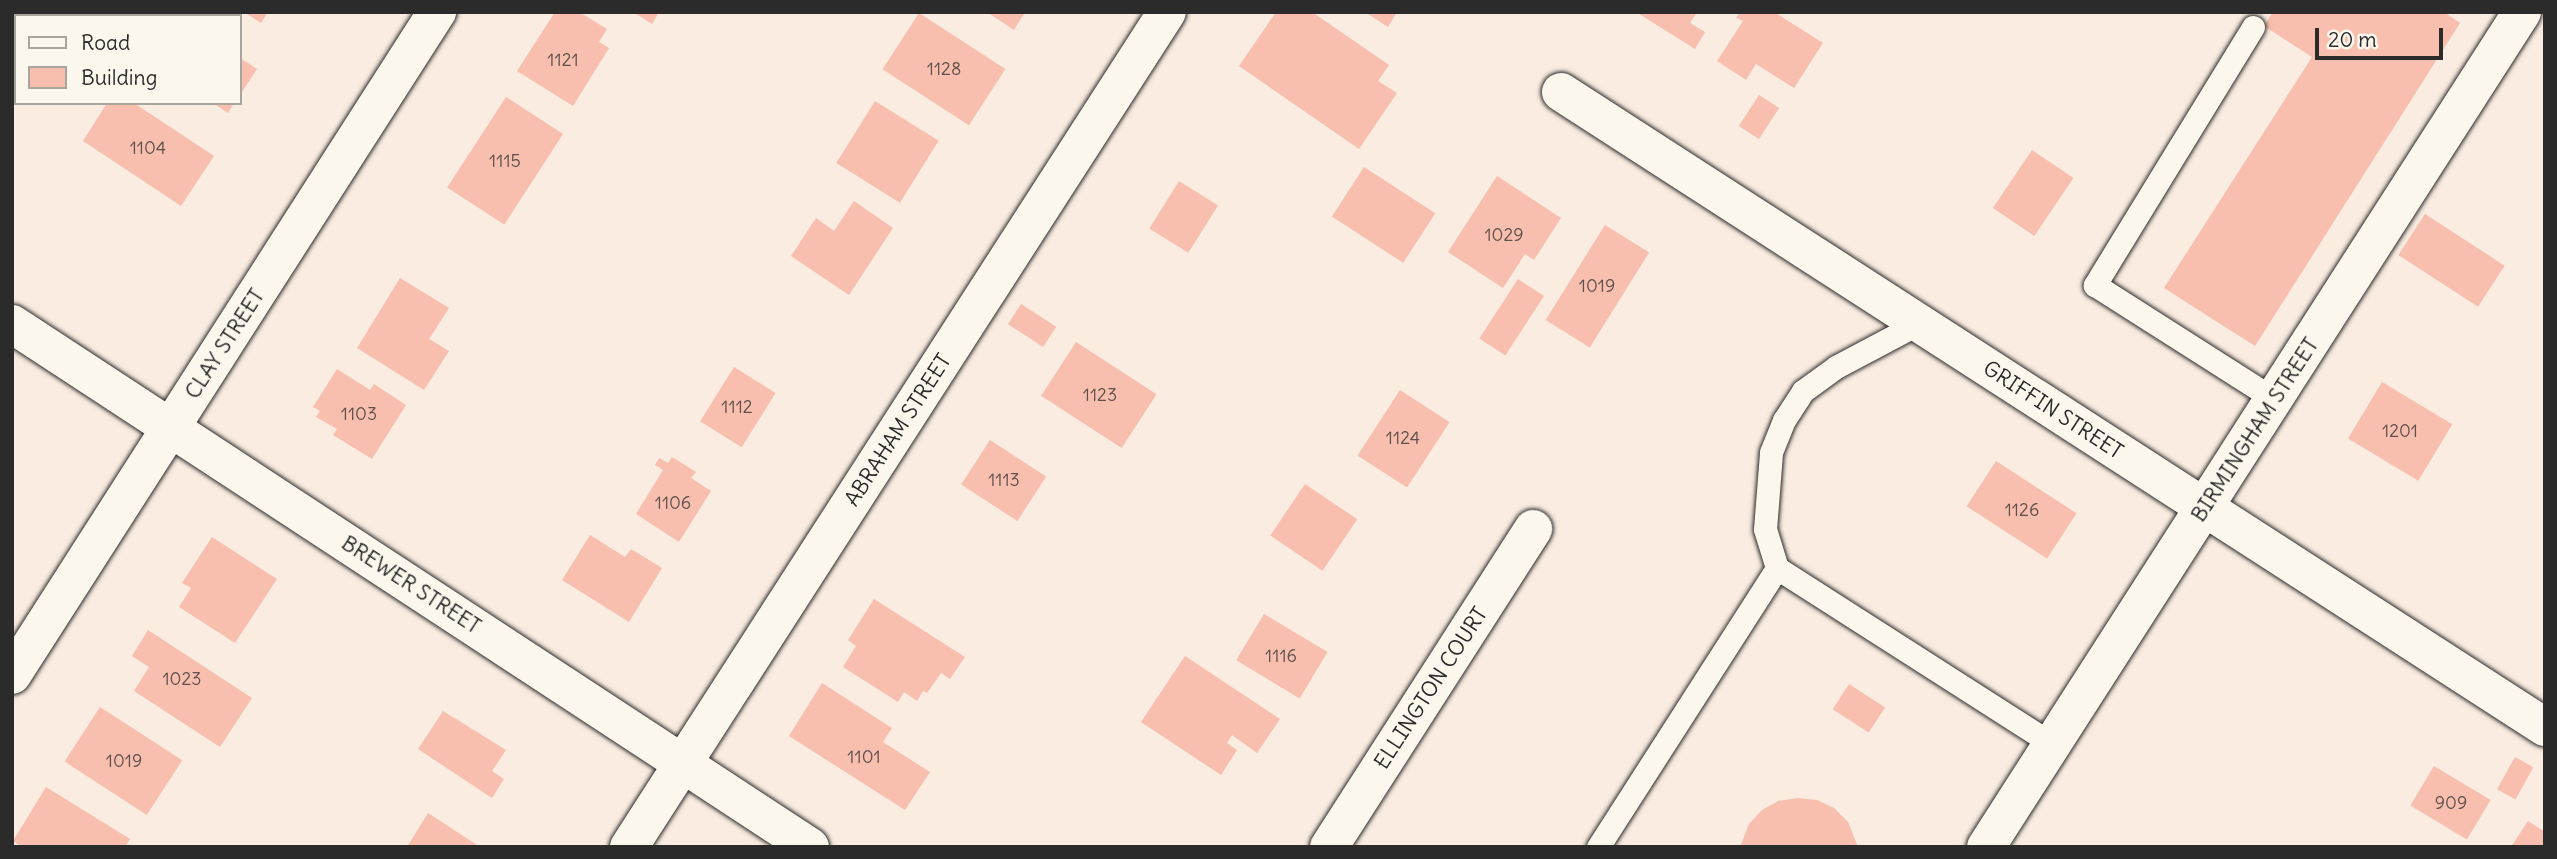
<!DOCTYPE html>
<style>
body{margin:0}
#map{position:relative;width:2557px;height:859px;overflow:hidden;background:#faece0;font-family:Delius,sans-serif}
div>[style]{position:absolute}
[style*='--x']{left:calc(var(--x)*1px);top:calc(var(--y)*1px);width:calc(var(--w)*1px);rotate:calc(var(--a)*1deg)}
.building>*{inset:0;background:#f8beae;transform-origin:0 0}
.roads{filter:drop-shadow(0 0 2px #2b2b2b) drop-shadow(0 0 2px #2b2b2b)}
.service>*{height:23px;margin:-11.5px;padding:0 11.5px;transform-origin:11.5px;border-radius:11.5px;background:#fbf7ec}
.minor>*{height:38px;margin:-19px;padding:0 19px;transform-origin:19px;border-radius:19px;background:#fbf7ec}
span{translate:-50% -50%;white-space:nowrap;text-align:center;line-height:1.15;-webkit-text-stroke:6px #fbf7ec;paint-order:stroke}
.number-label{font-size:18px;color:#5e504c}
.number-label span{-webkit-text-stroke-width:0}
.street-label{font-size:21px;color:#2b2b2b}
.frame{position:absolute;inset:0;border:14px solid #2b2b2b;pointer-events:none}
.legend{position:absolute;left:14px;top:14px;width:228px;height:91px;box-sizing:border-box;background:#fbf7ec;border:2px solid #a8a59f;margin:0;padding:9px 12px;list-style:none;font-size:21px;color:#2b2b2b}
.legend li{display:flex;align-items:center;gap:14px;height:35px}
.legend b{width:35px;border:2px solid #a8a59f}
.scale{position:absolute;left:2315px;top:28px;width:128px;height:32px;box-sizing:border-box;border:4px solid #2b2b2b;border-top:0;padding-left:9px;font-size:21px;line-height:24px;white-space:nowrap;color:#2b2b2b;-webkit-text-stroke:5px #fbf7ec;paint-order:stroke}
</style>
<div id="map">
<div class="building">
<div style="clip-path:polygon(244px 12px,268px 12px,261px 23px)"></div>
<div style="clip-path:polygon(555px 12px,579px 12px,607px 29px,599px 42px,609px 48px,573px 106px,517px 71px)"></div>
<div style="clip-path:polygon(633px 12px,659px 12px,652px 24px)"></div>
<div style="clip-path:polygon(987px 12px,1025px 12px,1014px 30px)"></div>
<div style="clip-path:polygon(1276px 12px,1312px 12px,1389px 65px,1378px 81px,1397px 93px,1359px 149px,1239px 66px)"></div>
<div style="clip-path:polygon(1365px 12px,1397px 12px,1388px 27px)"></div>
<div style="clip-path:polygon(1636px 12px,1697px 12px,1690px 23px,1705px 32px,1695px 49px)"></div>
<div style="clip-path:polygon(1740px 12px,1774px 12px,1823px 43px,1794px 88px,1756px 64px,1746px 80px,1717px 61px,1743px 21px,1736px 18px)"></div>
<div style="clip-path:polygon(2273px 12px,2444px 12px,2460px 23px,2255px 346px,2164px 288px,2312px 57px,2264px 26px)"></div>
<div style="left:919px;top:13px;width:103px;height:67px;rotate:33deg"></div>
<div style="clip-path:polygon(240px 58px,257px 69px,240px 95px)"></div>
<div style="left:1759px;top:95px;width:24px;height:37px;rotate:33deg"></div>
<div style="left:506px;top:97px;width:68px;height:108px;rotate:33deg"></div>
<div style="left:875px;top:101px;width:75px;height:73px;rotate:32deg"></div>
<div style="clip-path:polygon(107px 103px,134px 103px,214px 156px,181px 206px,83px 141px)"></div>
<div style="clip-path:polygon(213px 103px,234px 103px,228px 113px)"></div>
<div style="left:2032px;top:150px;width:50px;height:70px;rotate:34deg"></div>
<div style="left:1364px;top:167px;width:85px;height:59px;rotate:33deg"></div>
<div style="clip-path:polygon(1497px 176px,1561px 218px,1534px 260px,1525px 254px,1503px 288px,1448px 252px)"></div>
<div style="left:1179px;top:181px;width:46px;height:56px;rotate:32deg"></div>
<div style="clip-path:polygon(854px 201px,893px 228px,849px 295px,791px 256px,816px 218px,834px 231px)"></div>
<div style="left:2425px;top:214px;width:95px;height:49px;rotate:33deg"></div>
<div style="left:1605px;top:225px;width:52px;height:112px;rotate:32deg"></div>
<div style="clip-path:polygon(400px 278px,449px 308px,429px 339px,449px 351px,424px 390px,357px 348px)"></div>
<div style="left:1518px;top:279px;width:31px;height:71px;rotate:33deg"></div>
<div style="left:1021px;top:304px;width:42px;height:24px;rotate:33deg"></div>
<div style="left:1076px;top:342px;width:96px;height:64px;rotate:33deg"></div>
<div style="left:734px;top:367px;width:49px;height:64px;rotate:32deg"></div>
<div style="clip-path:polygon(337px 369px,370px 390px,374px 384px,406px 405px,372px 459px,333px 435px,337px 429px,316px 417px,320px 411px,313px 407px)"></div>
<div style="left:2382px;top:382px;width:82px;height:66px;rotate:31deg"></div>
<div style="left:1400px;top:390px;width:59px;height:78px;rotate:33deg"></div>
<div style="left:990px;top:440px;width:67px;height:53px;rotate:33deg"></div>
<div style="clip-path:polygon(672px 457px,696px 472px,691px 478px,711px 491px,679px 542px,636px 514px,663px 470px,655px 465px,659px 458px,668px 463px)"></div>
<div style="left:1996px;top:461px;width:96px;height:54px;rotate:33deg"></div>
<div style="left:1305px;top:484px;width:63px;height:62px;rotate:34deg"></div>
<div style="clip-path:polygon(590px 535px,625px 557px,631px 549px,662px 568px,629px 622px,562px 580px)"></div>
<div style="clip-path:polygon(212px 537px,277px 579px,235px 643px,179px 607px,191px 588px,182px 583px)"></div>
<div style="clip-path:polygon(874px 599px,965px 657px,950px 679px,941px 673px,927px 693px,923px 691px,917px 701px,904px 692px,898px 702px,843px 667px,856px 646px,848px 640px)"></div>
<div style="left:1264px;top:614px;width:74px;height:54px;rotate:31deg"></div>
<div style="clip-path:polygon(148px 630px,252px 698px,220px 747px,134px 691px,149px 667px,132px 656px)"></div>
<div style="clip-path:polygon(1185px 656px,1280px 719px,1257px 753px,1232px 735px,1227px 743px,1237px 750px,1221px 775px,1141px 722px)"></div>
<div style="clip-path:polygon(822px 683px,892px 728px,883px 742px,930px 772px,905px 810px,789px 736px)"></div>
<div style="left:1849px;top:684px;width:43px;height:30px;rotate:33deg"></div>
<div style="left:100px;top:707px;width:98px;height:65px;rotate:33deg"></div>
<div style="clip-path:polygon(443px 711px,506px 750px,492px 771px,504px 779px,492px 798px,418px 749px)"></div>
<div style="left:2515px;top:757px;width:21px;height:37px;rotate:29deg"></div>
<div style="left:2434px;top:766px;width:66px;height:46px;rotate:31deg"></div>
<div style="clip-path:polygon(46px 787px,130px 839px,125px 847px,22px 847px,13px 841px)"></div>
<div style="clip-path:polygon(1798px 798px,1817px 800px,1834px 808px,1848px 822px,1858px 847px,1740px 847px,1749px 824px,1762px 810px,1778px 801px)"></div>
<div style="clip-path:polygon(428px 813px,480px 847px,407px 847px)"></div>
<div style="clip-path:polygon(2528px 821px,2542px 830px,2545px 827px,2545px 847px,2511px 847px)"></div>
</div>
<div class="roads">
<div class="service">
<div style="--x:2253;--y:27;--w:303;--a:121.5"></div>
<div style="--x:2095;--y:285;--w:212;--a:32.5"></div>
<div style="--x:1919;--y:323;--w:94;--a:152.1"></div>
<div style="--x:1836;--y:367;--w:41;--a:144"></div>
<div style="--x:1803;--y:391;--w:35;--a:123"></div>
<div style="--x:1784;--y:420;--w:35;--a:112"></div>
<div style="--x:1771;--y:453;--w:76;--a:94.5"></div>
<div style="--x:1765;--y:529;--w:41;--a:72.9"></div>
<div style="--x:1777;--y:568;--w:326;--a:32.6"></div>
<div style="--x:1598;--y:847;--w:331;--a:-57.3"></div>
</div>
<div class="minor">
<div style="--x:1561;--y:92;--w:1171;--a:32.84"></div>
<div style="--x:12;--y:324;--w:954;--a:33.24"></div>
<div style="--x:12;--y:675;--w:788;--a:-57.34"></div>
<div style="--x:629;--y:847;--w:993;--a:-57.21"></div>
<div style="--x:1329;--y:847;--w:378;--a:-57.3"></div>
<div style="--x:1986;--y:847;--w:992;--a:-57.3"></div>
</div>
</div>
<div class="number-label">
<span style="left:563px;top:60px">1121</span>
<span style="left:944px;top:69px">1128</span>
<span style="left:148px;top:148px">1104</span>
<span style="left:505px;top:161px">1115</span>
<span style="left:1504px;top:235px">1029</span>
<span style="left:1597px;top:286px">1019</span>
<span style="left:1100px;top:395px">1123</span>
<span style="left:737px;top:407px">1112</span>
<span style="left:359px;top:414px">1103</span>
<span style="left:2400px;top:431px">1201</span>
<span style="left:1403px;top:438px">1124</span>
<span style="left:1004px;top:480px">1113</span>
<span style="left:673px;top:503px">1106</span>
<span style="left:2022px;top:510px">1126</span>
<span style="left:1281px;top:656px">1116</span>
<span style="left:182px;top:679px">1023</span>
<span style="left:864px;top:757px">1101</span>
<span style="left:124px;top:761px">1019</span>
<span style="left:2451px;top:803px">909</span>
</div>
<div class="street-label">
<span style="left:225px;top:344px;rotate:-57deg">CLAY STREET</span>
<span style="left:2053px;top:410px;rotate:33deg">GRIFFIN STREET</span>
<span style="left:898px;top:430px;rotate:-57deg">ABRAHAM STREET</span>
<span style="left:2255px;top:430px;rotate:-57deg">BIRMINGHAM STREET</span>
<span style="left:411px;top:585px;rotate:33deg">BREWER STREET</span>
<span style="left:1431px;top:688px;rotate:-57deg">ELLINGTON COURT</span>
</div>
<div class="frame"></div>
<ul class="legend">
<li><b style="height:9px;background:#fbf7ec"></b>Road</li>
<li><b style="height:19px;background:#f8beae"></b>Building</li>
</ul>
<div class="scale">20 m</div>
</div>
